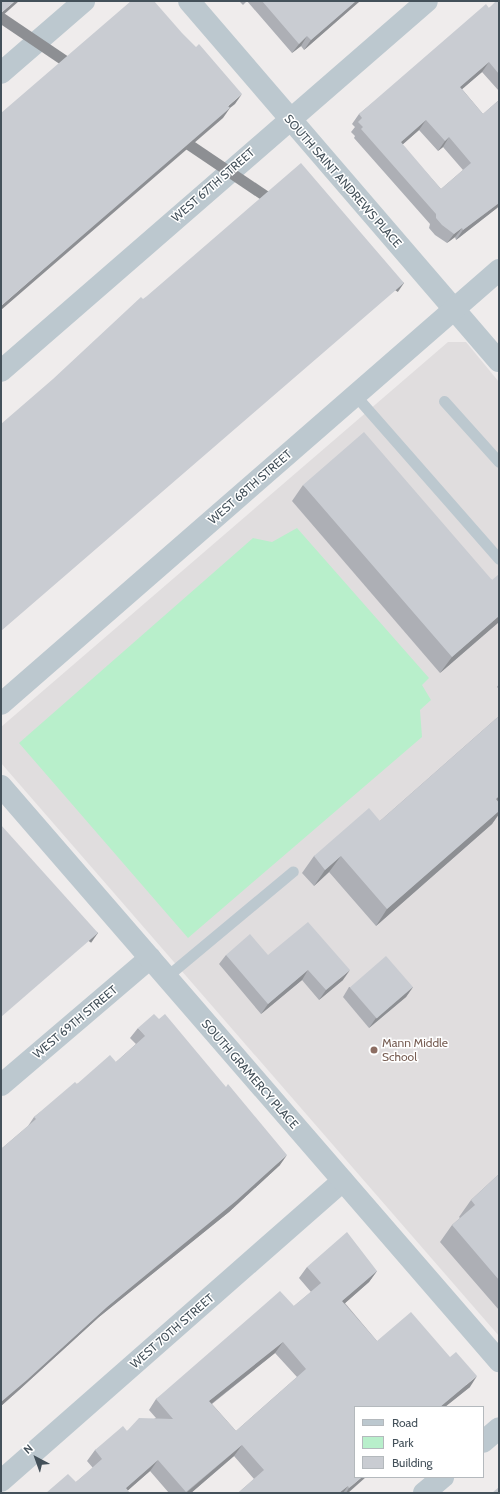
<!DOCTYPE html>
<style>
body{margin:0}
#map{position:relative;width:500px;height:1494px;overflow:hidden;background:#efecec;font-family:Cabin,sans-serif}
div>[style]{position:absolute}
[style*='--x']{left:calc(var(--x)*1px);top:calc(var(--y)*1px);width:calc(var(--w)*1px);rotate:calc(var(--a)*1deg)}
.education>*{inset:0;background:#e0ddde}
.green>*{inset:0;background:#b8efcb}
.service>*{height:11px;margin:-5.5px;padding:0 5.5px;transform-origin:5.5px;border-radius:5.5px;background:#bcc8cf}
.minor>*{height:22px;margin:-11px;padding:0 11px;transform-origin:11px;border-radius:11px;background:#bcc8cf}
.tertiary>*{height:22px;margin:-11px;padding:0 11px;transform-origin:11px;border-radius:11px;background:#bcc8cf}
.wall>*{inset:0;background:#adafb5}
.shaded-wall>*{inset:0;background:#8d8f93;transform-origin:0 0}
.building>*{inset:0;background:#c9ccd2;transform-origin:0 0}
.dots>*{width:11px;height:11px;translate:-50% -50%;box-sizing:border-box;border:2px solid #fff;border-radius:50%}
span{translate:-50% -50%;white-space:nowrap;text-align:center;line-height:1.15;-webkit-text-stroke:3px #fff;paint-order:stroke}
.street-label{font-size:12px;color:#44515a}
.education-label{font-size:12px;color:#785e54}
.left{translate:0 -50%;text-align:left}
.frame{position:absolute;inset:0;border:2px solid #44515a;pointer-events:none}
.legend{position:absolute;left:354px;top:1406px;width:130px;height:72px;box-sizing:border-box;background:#fff;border:1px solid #b4b9bd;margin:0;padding:5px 7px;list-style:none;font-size:12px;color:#44515a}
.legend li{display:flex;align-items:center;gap:8px;height:20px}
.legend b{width:20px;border:1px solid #b4b9bd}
.north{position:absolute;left:16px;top:1438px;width:40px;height:40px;-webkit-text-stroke:3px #fff;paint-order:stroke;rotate:319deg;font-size:11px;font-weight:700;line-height:16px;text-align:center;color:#44515a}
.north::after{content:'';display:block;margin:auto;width:14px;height:18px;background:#44515a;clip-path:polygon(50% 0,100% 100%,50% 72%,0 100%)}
</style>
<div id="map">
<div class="education">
<div style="clip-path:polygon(448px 342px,466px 342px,499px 382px,499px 1336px,1px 763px,1px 727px)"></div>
</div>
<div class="green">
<div style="clip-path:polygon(297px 528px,429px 678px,422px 685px,431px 700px,420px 710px,422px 737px,188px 938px,19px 743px,253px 538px,272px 542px)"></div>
</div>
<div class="service">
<div style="--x:355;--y:395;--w:218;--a:48.7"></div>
<div style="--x:444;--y:401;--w:82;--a:48"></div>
<div style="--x:166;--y:977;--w:165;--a:-39.8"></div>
</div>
<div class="minor">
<div style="--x:189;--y:1;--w:475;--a:49.3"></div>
<div style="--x:1;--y:73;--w:110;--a:-40.9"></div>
<div style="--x:1;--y:371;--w:564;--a:-40.98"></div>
<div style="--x:1;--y:704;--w:661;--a:-41.07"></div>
<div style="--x:1;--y:1085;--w:196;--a:-40.4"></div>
<div style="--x:483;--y:1442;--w:21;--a:-41"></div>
<div style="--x:1;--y:1481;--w:455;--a:-41.3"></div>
<div style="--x:424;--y:1493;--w:25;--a:-40"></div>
</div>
<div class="tertiary">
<div style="--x:1;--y:786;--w:761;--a:49.1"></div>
</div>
<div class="wall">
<div style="clip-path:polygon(239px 1px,247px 1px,243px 5px)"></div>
<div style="clip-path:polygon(247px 1px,360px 1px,304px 50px,301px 46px,292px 53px)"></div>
<div style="clip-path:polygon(evenodd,499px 1px,499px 91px,482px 72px,462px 89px,483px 114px,499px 100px,499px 206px,497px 208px,456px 240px,455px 237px,447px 243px,435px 235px,429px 228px,430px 224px,354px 138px,355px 136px,351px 132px,355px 127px,352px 124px,359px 114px,489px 8px,499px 1px,419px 130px,438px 151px,443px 147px,463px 170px,441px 189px,402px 145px,419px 130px)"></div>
<div style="clip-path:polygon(303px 485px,492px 580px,499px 622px,440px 673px,292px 501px)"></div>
<div style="clip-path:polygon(499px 684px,499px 689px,497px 687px)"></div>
<div style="clip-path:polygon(499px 716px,499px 814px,492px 824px,376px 926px,329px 872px,314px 886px,302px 873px,314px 856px,380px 821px)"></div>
<div style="clip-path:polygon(226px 955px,268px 955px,343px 980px,319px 1000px,302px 980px,261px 1014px,219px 964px)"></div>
<div style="clip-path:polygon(349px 987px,413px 987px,406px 997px,369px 1028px,343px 997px)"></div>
<div style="clip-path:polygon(138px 1028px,280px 1165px,229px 1212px,99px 1317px,19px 1390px,1px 1406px,1px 1149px,28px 1126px,34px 1117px,77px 1084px,116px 1062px,136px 1044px,130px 1038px)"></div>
<div style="clip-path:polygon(499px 1174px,499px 1310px,440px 1242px,452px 1225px,460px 1218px,459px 1217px,471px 1200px)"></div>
<div style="clip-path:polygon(evenodd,307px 1267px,377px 1271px,369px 1282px,345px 1303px,377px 1341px,470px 1387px,355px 1477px,348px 1493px,238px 1493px,254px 1479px,234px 1456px,191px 1493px,169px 1493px,150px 1471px,128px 1490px,76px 1482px,93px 1468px,87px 1461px,95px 1450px,127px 1431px,156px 1418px,149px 1410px,156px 1399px,294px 1306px,311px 1292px,299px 1278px,307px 1267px,275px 1353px,297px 1377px,236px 1431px,212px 1404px,275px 1353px)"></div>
</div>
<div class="shaded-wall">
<div style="clip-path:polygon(15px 1px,19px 1px,1px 17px,1px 13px)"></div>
<div style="clip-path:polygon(356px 1px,360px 1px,304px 50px,311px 40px)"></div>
<div style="clip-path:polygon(307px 36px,301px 46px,292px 53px,299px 44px)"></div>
<div style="clip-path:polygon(489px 62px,482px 72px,453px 97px,460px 87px)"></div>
<div style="clip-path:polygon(242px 94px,235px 104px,230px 108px,223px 118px,1px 310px,1px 306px)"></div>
<div style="clip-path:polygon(426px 120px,419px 130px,394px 152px,401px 142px)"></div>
<div style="clip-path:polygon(449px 137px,443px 147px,438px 151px,445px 141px)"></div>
<div style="clip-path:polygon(499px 203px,499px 206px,497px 208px,456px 240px,463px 230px)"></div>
<div style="clip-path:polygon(462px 228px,455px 237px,447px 243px,454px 234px)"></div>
<div style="left:404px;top:283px;width:11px;height:532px;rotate:124deg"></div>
<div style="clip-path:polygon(499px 616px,499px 622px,440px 673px,452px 657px)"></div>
<div style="clip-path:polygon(499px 796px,499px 803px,496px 799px)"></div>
<div style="clip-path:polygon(499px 811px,499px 814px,492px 824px,376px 926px,387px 909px)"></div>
<div style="clip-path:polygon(341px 856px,329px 872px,314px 886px,325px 870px)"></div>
<div style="left:98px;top:933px;width:12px;height:128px;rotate:125deg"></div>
<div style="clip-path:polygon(308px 970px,302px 980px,261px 1014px,268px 1004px)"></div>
<div style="clip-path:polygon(350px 970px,343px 980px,319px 1000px,326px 990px)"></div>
<div style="clip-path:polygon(413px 987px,406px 997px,369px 1028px,376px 1018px)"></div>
<div style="clip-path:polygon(287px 1155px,280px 1165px,229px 1212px,99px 1317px,19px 1390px,1px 1406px,1px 1402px,107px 1307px)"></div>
<div style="clip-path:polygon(377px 1271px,369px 1282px,335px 1312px,342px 1301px)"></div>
<div style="clip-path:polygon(283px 1342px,275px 1353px,201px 1412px,209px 1401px)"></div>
<div style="clip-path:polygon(477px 1376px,470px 1387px,445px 1407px,440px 1407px)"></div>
<div style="clip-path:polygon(242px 1445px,234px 1456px,191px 1493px,186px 1493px)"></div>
<div style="clip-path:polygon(158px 1460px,150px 1471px,125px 1493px,126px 1488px)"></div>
<div style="clip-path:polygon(362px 1477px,366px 1477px,348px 1493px,346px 1493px,349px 1488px)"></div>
<div style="clip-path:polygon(348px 1486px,343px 1493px,339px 1493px)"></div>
</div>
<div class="building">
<div style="clip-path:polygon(1px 1px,15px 1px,1px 13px)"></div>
<div style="clip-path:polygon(131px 1px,154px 1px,182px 33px,196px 47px,199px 44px,242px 94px,228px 106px,230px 108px,1px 306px,1px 113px)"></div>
<div style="clip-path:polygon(262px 1px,356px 1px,311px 40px,307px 36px,299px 44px)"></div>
<div style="clip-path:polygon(evenodd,496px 1px,499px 1px,499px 74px,489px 62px,460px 87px,483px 114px,499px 100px,499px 203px,463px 230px,462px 228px,454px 234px,442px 225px,436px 218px,436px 214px,361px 129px,363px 127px,358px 122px,362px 118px,359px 114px,486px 4px,489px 8px,496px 1px,426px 120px,445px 141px,449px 137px,471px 163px,441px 189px,401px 142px,426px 120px)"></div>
<div style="clip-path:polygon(301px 163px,404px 283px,1px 631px,1px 424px,53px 379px,141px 297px,143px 299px,147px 296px)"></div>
<div style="clip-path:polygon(364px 432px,492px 580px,499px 574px,499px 616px,452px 657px,303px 485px)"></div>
<div style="clip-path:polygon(499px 716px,499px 796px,496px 799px,499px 803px,499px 811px,387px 909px,341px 856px,325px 870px,314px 856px,369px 808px,380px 821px)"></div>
<div style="clip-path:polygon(1px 825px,98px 933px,1px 1017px)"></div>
<div style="clip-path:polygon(308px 922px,350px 970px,326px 990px,308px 970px,268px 1004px,226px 955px,250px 934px,268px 955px)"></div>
<div style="left:386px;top:956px;width:41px;height:48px;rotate:49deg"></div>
<div style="clip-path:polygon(154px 1014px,159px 1019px,165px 1014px,226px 1087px,228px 1084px,287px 1155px,236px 1201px,107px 1307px,27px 1380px,1px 1402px,1px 1149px,36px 1119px,34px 1117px,75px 1082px,77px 1084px,110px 1055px,116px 1062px,145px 1036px,138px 1028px)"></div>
<div style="clip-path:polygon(499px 1174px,499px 1280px,452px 1225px,475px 1205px,471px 1200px)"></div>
<div style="clip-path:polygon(evenodd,347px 1232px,377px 1271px,342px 1301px,377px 1341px,411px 1312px,450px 1357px,456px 1352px,477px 1376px,440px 1407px,355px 1407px,355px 1477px,362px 1477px,349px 1488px,348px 1486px,339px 1493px,238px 1493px,264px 1470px,242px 1445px,186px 1492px,158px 1460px,126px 1488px,130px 1493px,46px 1493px,68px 1474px,76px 1482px,102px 1459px,95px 1450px,123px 1426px,127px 1431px,139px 1418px,173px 1419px,156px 1399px,280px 1291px,294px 1306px,321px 1283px,307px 1267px,347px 1232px,283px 1342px,306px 1369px,236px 1431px,209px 1401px,283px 1342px)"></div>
<div style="clip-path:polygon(499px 1487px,499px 1493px,492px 1493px)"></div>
</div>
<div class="dots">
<div style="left:374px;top:1050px;background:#8d6e63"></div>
</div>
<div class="street-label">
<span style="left:343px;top:181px;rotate:49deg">SOUTH SAINT ANDREWS PLACE</span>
<span style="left:213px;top:185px;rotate:-41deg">WEST 67TH STREET</span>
<span style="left:250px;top:487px;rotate:-41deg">WEST 68TH STREET</span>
<span style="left:75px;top:1022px;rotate:-40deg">WEST 69TH STREET</span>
<span style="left:250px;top:1074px;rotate:49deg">SOUTH GRAMERCY PLACE</span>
<span style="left:172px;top:1331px;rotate:-41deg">WEST 70TH STREET</span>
</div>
<div class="education-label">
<span class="left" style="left:382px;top:1050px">Mann Middle<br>School</span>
</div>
<div class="frame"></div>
<ul class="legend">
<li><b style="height:5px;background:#bcc8cf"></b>Road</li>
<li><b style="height:11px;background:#b8efcb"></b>Park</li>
<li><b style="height:11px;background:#c9ccd2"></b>Building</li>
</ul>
<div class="north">N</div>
</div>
